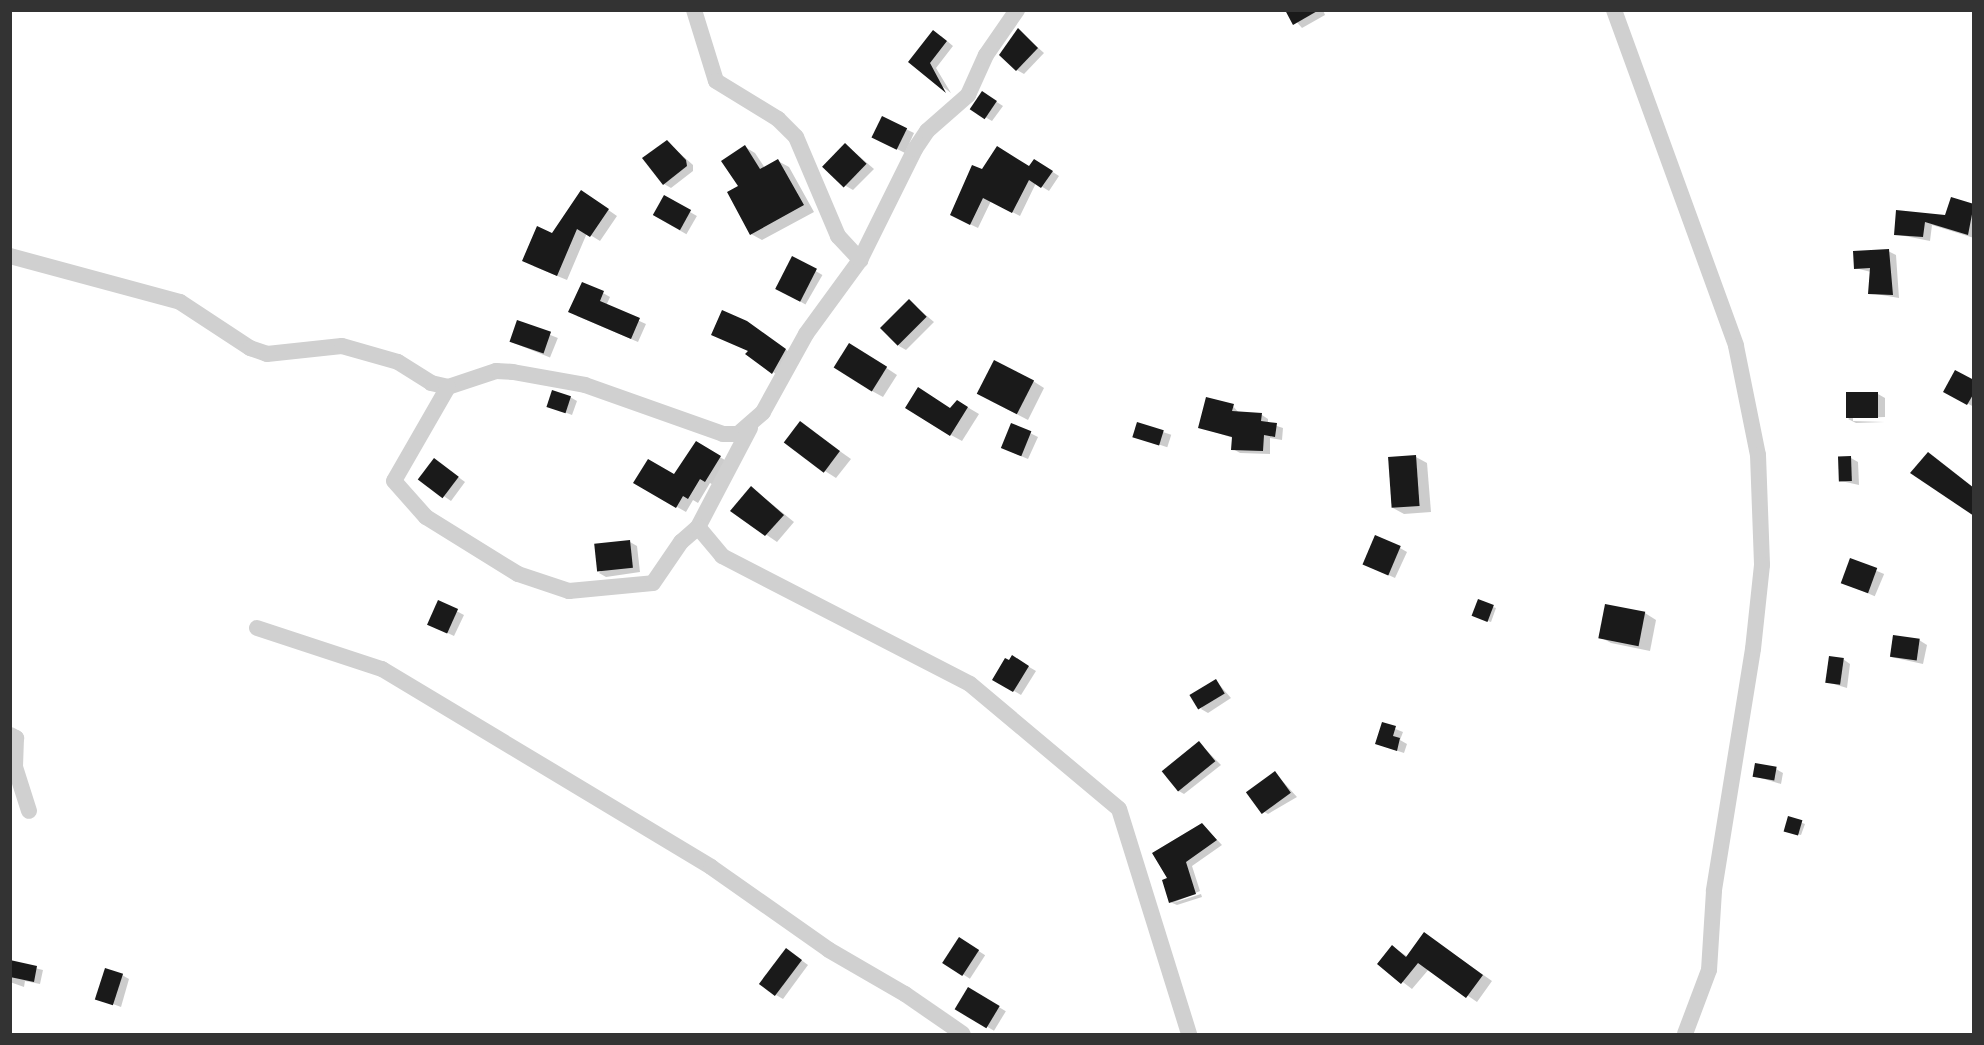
<!DOCTYPE html>
<style>
body{margin:0}
#map{position:relative;width:1984px;height:1045px;overflow:hidden;background:#fff;font-family:Figtree,sans-serif}
div>[style]{position:absolute}
[style*='--x']{left:calc(var(--x)*1px);top:calc(var(--y)*1px);width:calc(var(--w)*1px);rotate:calc(var(--a)*1deg)}
.shadow>*{inset:0;background:#0003;transform-origin:0 0}
.building>*{inset:0;background:#1a1a1a;transform-origin:0 0}
.street>*{height:16px;margin:-8px;padding:0 8px;transform-origin:8px;border-radius:8px;background:#d0d0d0}
span{translate:-50% -50%;white-space:nowrap;text-align:center;line-height:1.15;-webkit-text-stroke:6px #fff;paint-order:stroke}
.frame{position:absolute;inset:0;border:12px solid #333;pointer-events:none}
</style>
<div id="map">
<div class="shadow">
<div style="clip-path:polygon(1286px 10px,1323px 10px,1325px 15px,1302px 28px)"></div>
<div style="clip-path:polygon(1018px 30px,1044px 53px,1024px 74px,1017px 70px)"></div>
<div style="clip-path:polygon(941px 36px,953px 46px,936px 68px,951px 93px,910px 62px)"></div>
<div style="clip-path:polygon(989px 97px,1003px 106px,992px 121px,985px 117px)"></div>
<div style="clip-path:polygon(883px 118px,914px 133px,905px 153px,881px 141px)"></div>
<div style="clip-path:polygon(667px 142px,693px 165px,693px 171px,671px 188px,664px 184px)"></div>
<div style="clip-path:polygon(846px 145px,874px 169px,853px 190px,846px 186px)"></div>
<div style="clip-path:polygon(745px 147px,755px 153px,765px 168px,778px 161px,789px 167px,814px 212px,762px 240px,751px 234px,740px 187px)"></div>
<div style="clip-path:polygon(1042px 165px,1059px 176px,1049px 191px,1036px 183px,1020px 216px,991px 201px,978px 228px,959px 219px,983px 171px)"></div>
<div style="left:664px;top:197px;width:38px;height:21px;rotate:30deg"></div>
<div style="clip-path:polygon(591px 198px,617px 216px,600px 241px,587px 233px,567px 280px,533px 266px,553px 234px)"></div>
<div style="clip-path:polygon(1974px 206px,1974px 238px,1932px 225px,1930px 241px,1895px 234px,1898px 212px,1947px 217px)"></div>
<div style="clip-path:polygon(1888px 251px,1896px 255px,1899px 298px,1870px 293px,1871px 272px,1855px 268px)"></div>
<div style="left:793px;top:258px;width:34px;height:34px;rotate:30deg"></div>
<div style="clip-path:polygon(603px 293px,610px 297px,606px 306px,646px 324px,638px 342px,577px 316px)"></div>
<div style="clip-path:polygon(909px 301px,934px 322px,906px 350px,899px 346px)"></div>
<div style="left:518px;top:322px;width:43px;height:21px;rotate:22deg"></div>
<div style="clip-path:polygon(754px 327px,792px 354px,780px 377px,747px 354px)"></div>
<div style="clip-path:polygon(861px 351px,897px 375px,883px 397px,872px 391px)"></div>
<div style="clip-path:polygon(1033px 381px,1044px 388px,1028px 420px,989px 400px)"></div>
<div style="clip-path:polygon(1974px 382px,1974px 407px,1945px 391px)"></div>
<div style="clip-path:polygon(1878px 394px,1885px 398px,1885px 417px,1853px 418px,1853px 421px,1885px 422px,1856px 423px,1848px 419px)"></div>
<div style="clip-path:polygon(570px 397px,577px 401px,572px 415px,549px 406px)"></div>
<div style="clip-path:polygon(957px 401px,979px 414px,962px 441px,951px 435px,951px 409px)"></div>
<div style="clip-path:polygon(1233px 406px,1239px 413px,1262px 415px,1268px 419px,1268px 423px,1283px 428px,1282px 440px,1270px 438px,1270px 454px,1240px 453px,1233px 449px,1233px 438px,1200px 427px)"></div>
<div style="clip-path:polygon(800px 423px,851px 459px,836px 478px,825px 471px)"></div>
<div style="clip-path:polygon(1012px 424px,1038px 437px,1028px 459px,1009px 451px)"></div>
<div style="left:1138px;top:424px;width:35px;height:13px;rotate:18deg"></div>
<div style="clip-path:polygon(696px 443px,730px 463px,715px 486px,710px 483px,698px 503px,693px 500px,686px 512px,635px 483px,675px 476px)"></div>
<div style="clip-path:polygon(1416px 457px,1427px 463px,1431px 512px,1404px 514px,1393px 508px)"></div>
<div style="clip-path:polygon(1851px 458px,1858px 462px,1859px 485px,1841px 481px)"></div>
<div style="clip-path:polygon(441px 464px,465px 482px,451px 501px,420px 480px)"></div>
<div style="clip-path:polygon(752px 488px,794px 522px,777px 542px,732px 511px)"></div>
<div style="clip-path:polygon(630px 542px,637px 546px,640px 572px,606px 577px,599px 573px)"></div>
<div style="clip-path:polygon(1400px 548px,1407px 552px,1395px 578px,1371px 567px)"></div>
<div style="left:1851px;top:560px;width:36px;height:24px;rotate:23deg"></div>
<div style="clip-path:polygon(439px 602px,464px 615px,454px 636px,435px 627px)"></div>
<div style="clip-path:polygon(1493px 607px,1496px 608px,1491px 622px,1477px 617px)"></div>
<div style="clip-path:polygon(1645px 613px,1656px 620px,1650px 651px,1611px 643px,1600px 637px)"></div>
<div style="clip-path:polygon(1919px 640px,1927px 645px,1923px 664px,1891px 657px)"></div>
<div style="clip-path:polygon(1012px 657px,1036px 671px,1021px 695px,994px 679px)"></div>
<div style="clip-path:polygon(1843px 659px,1850px 664px,1847px 688px,1827px 682px)"></div>
<div style="clip-path:polygon(1216px 681px,1231px 698px,1208px 713px,1201px 709px)"></div>
<div style="clip-path:polygon(1383px 724px,1403px 732px,1400px 740px,1407px 744px,1404px 753px,1377px 744px)"></div>
<div style="clip-path:polygon(1199px 743px,1221px 765px,1184px 794px,1177px 790px)"></div>
<div style="clip-path:polygon(1776px 769px,1783px 773px,1781px 784px,1754px 776px)"></div>
<div style="clip-path:polygon(1275px 773px,1297px 797px,1268px 814px,1261px 810px)"></div>
<div style="clip-path:polygon(1789px 818px,1805px 824px,1801px 835px,1789px 832px)"></div>
<div style="clip-path:polygon(1202px 824px,1222px 845px,1192px 866px,1200px 891px,1173px 903px,1201px 894px,1202px 897px,1177px 905px,1170px 902px,1169px 879px)"></div>
<div style="clip-path:polygon(1425px 934px,1492px 981px,1477px 1002px,1429px 969px,1412px 989px,1379px 964px,1393px 947px,1408px 957px)"></div>
<div style="left:960px;top:939px;width:30px;height:28px;rotate:33deg"></div>
<div style="clip-path:polygon(793px 954px,808px 965px,783px 999px,776px 995px)"></div>
<div style="clip-path:polygon(10px 962px,43px 970px,40px 984px,25px 981px,24px 987px,10px 982px)"></div>
<div style="clip-path:polygon(122px 975px,129px 979px,121px 1007px,97px 998px)"></div>
<div style="left:969px;top:989px;width:43px;height:23px;rotate:31deg"></div>
</div>
<div class="building">
<div style="clip-path:polygon(1285px 10px,1319px 10px,1293px 25px)"></div>
<div style="clip-path:polygon(1018px 28px,1038px 48px,1016px 71px,999px 55px)"></div>
<div style="clip-path:polygon(933px 30px,947px 41px,930px 63px,946px 93px,908px 62px)"></div>
<div style="left:982px;top:91px;width:18px;height:22px;rotate:34deg"></div>
<div style="left:882px;top:116px;width:28px;height:24px;rotate:26deg"></div>
<div style="clip-path:polygon(667px 140px,686px 160px,687px 166px,663px 185px,642px 158px)"></div>
<div style="left:845px;top:143px;width:30px;height:33px;rotate:44deg"></div>
<div style="clip-path:polygon(745px 145px,760px 169px,778px 159px,804px 205px,750px 235px,727px 192px,738px 186px,721px 161px)"></div>
<div style="clip-path:polygon(997px 146px,1029px 166px,1034px 159px,1053px 171px,1041px 188px,1029px 180px,1012px 213px,983px 198px,970px 225px,950px 215px,972px 165px,982px 169px)"></div>
<div style="clip-path:polygon(581px 190px,609px 209px,590px 237px,577px 229px,557px 276px,522px 261px,537px 226px,552px 233px)"></div>
<div style="left:664px;top:195px;width:31px;height:23px;rotate:29deg"></div>
<div style="clip-path:polygon(1951px 197px,1974px 204px,1968px 235px,1925px 222px,1923px 237px,1894px 235px,1896px 210px,1945px 215px)"></div>
<div style="clip-path:polygon(1889px 249px,1893px 295px,1868px 294px,1870px 268px,1854px 269px,1853px 251px)"></div>
<div style="left:792px;top:256px;width:28px;height:37px;rotate:27deg"></div>
<div style="clip-path:polygon(582px 282px,604px 291px,600px 301px,640px 318px,631px 339px,568px 312px)"></div>
<div style="left:909px;top:299px;width:25px;height:41px;rotate:45deg"></div>
<div style="clip-path:polygon(722px 310px,747px 321px,786px 349px,772px 374px,745px 354px,748px 351px,711px 335px)"></div>
<div style="left:517px;top:320px;width:36px;height:23px;rotate:19deg"></div>
<div style="left:849px;top:343px;width:45px;height:29px;rotate:32deg"></div>
<div style="left:994px;top:360px;width:45px;height:38px;rotate:27deg"></div>
<div style="clip-path:polygon(1955px 370px,1974px 380px,1974px 393px,1967px 405px,1943px 392px)"></div>
<div style="clip-path:polygon(918px 387px,950px 408px,957px 400px,968px 407px,950px 436px,905px 408px)"></div>
<div style="left:552px;top:390px;width:20px;height:18px;rotate:18deg"></div>
<div style="left:1878px;top:392px;width:26px;height:32px;rotate:90deg"></div>
<div style="clip-path:polygon(1206px 397px,1234px 404px,1232px 411px,1262px 413px,1261px 421px,1277px 423px,1275px 437px,1264px 435px,1263px 451px,1231px 450px,1232px 437px,1198px 428px)"></div>
<div style="left:800px;top:421px;width:50px;height:27px;rotate:37deg"></div>
<div style="left:1137px;top:422px;width:28px;height:16px;rotate:17deg"></div>
<div style="left:1011px;top:423px;width:22px;height:27px;rotate:22deg"></div>
<div style="clip-path:polygon(696px 441px,721px 456px,705px 482px,700px 479px,688px 499px,683px 496px,676px 508px,633px 483px,648px 459px,674px 474px)"></div>
<div style="clip-path:polygon(1928px 452px,1974px 488px,1974px 516px,1910px 473px)"></div>
<div style="left:1416px;top:455px;width:51px;height:28px;rotate:86deg"></div>
<div style="left:1851px;top:456px;width:25px;height:13px;rotate:88deg"></div>
<div style="left:434px;top:458px;width:31px;height:27px;rotate:37deg"></div>
<div style="clip-path:polygon(751px 486px,784px 515px,765px 536px,730px 511px)"></div>
<div style="left:1375px;top:535px;width:28px;height:32px;rotate:23deg"></div>
<div style="left:630px;top:540px;width:28px;height:36px;rotate:84deg"></div>
<div style="left:1850px;top:558px;width:29px;height:27px;rotate:20deg"></div>
<div style="left:1478px;top:599px;width:17px;height:18px;rotate:21deg"></div>
<div style="left:438px;top:600px;width:22px;height:27px;rotate:24deg"></div>
<div style="left:1605px;top:604px;width:41px;height:35px;rotate:11deg"></div>
<div style="left:1893px;top:635px;width:27px;height:22px;rotate:8deg"></div>
<div style="clip-path:polygon(1012px 655px,1029px 666px,1013px 692px,992px 680px,1005px 658px,1009px 660px)"></div>
<div style="left:1829px;top:656px;width:15px;height:27px;rotate:8deg"></div>
<div style="left:1216px;top:679px;width:17px;height:31px;rotate:59deg"></div>
<div style="clip-path:polygon(1382px 722px,1396px 726px,1393px 736px,1400px 738px,1397px 751px,1375px 744px)"></div>
<div style="left:1199px;top:741px;width:26px;height:48px;rotate:51deg"></div>
<div style="left:1755px;top:763px;width:22px;height:14px;rotate:10deg"></div>
<div style="left:1275px;top:771px;width:27px;height:36px;rotate:54deg"></div>
<div style="left:1788px;top:816px;width:15px;height:16px;rotate:16deg"></div>
<div style="clip-path:polygon(1202px 823px,1217px 840px,1186px 862px,1196px 894px,1169px 903px,1162px 880px,1167px 878px,1152px 853px)"></div>
<div style="clip-path:polygon(1424px 932px,1483px 975px,1466px 998px,1418px 963px,1401px 984px,1377px 964px,1392px 945px,1406px 957px)"></div>
<div style="left:959px;top:937px;width:24px;height:31px;rotate:33deg"></div>
<div style="left:786px;top:948px;width:20px;height:45px;rotate:37deg"></div>
<div style="clip-path:polygon(10px 960px,37px 966px,34px 982px,10px 977px)"></div>
<div style="left:105px;top:968px;width:19px;height:33px;rotate:18deg"></div>
<div style="left:968px;top:987px;width:37px;height:26px;rotate:31deg"></div>
</div>
<div class="street">
<div style="--x:694;--y:10;--w:74;--a:72.8"></div>
<div style="--x:716;--y:81;--w:73;--a:31.5"></div>
<div style="--x:778;--y:119;--w:25;--a:45"></div>
<div style="--x:796;--y:137;--w:108;--a:67"></div>
<div style="--x:838;--y:236;--w:33;--a:47"></div>
<div style="--x:1614;--y:10;--w:357;--a:70"></div>
<div style="--x:1736;--y:346;--w:111;--a:78.6"></div>
<div style="--x:1758;--y:455;--w:110;--a:87.9"></div>
<div style="--x:1762;--y:565;--w:84;--a:96.1"></div>
<div style="--x:1753;--y:649;--w:245;--a:99.2"></div>
<div style="--x:1714;--y:891;--w:79;--a:93.6"></div>
<div style="--x:1709;--y:970;--w:68;--a:110.6"></div>
<div style="--x:10;--y:256;--w:176;--a:15.1"></div>
<div style="--x:180;--y:302;--w:84;--a:33.3"></div>
<div style="--x:250;--y:348;--w:18;--a:19"></div>
<div style="--x:267;--y:354;--w:75;--a:-6.1"></div>
<div style="--x:342;--y:346;--w:58;--a:15.9"></div>
<div style="--x:398;--y:362;--w:39;--a:32"></div>
<div style="--x:431;--y:383;--w:17;--a:13"></div>
<div style="--x:448;--y:387;--w:51;--a:-18.4"></div>
<div style="--x:496;--y:371;--w:17;--a:3"></div>
<div style="--x:513;--y:372;--w:73;--a:10.2"></div>
<div style="--x:585;--y:385;--w:146;--a:19.5"></div>
<div style="--x:723;--y:434;--w:15;--a:0"></div>
<div style="--x:738;--y:434;--w:33;--a:-41"></div>
<div style="--x:763;--y:412;--w:89;--a:-61.1"></div>
<div style="--x:806;--y:334;--w:92;--a:-53.9"></div>
<div style="--x:860;--y:260;--w:124;--a:-63.6"></div>
<div style="--x:915;--y:149;--w:22;--a:-56"></div>
<div style="--x:927;--y:131;--w:55;--a:-41.3"></div>
<div style="--x:968;--y:95;--w:44;--a:-65.8"></div>
<div style="--x:986;--y:55;--w:55;--a:-55.4"></div>
<div style="--x:448;--y:387;--w:108;--a:119.9"></div>
<div style="--x:394;--y:481;--w:48;--a:48.4"></div>
<div style="--x:426;--y:517;--w:108;--a:31.8"></div>
<div style="--x:518;--y:574;--w:54;--a:18.4"></div>
<div style="--x:569;--y:591;--w:84;--a:-5.4"></div>
<div style="--x:653;--y:583;--w:50;--a:-55.7"></div>
<div style="--x:681;--y:542;--w:23;--a:-41"></div>
<div style="--x:750;--y:428;--w:112;--a:117.7"></div>
<div style="--x:698;--y:527;--w:38;--a:50"></div>
<div style="--x:722;--y:556;--w:279;--a:27.3"></div>
<div style="--x:970;--y:684;--w:194;--a:40"></div>
<div style="--x:1119;--y:809;--w:236;--a:72.7"></div>
<div style="--x:257;--y:628;--w:132;--a:18.2"></div>
<div style="--x:382;--y:669;--w:384;--a:31"></div>
<div style="--x:711;--y:867;--w:144;--a:35.1"></div>
<div style="--x:829;--y:950;--w:88;--a:30.1"></div>
<div style="--x:905;--y:994;--w:70;--a:34.6"></div>
<div style="--x:10;--y:735;--w:7;--a:27"></div>
<div style="--x:16;--y:738;--w:29;--a:92"></div>
<div style="--x:15;--y:767;--w:46;--a:72.3"></div>
</div>
<div class="frame"></div>
</div>
